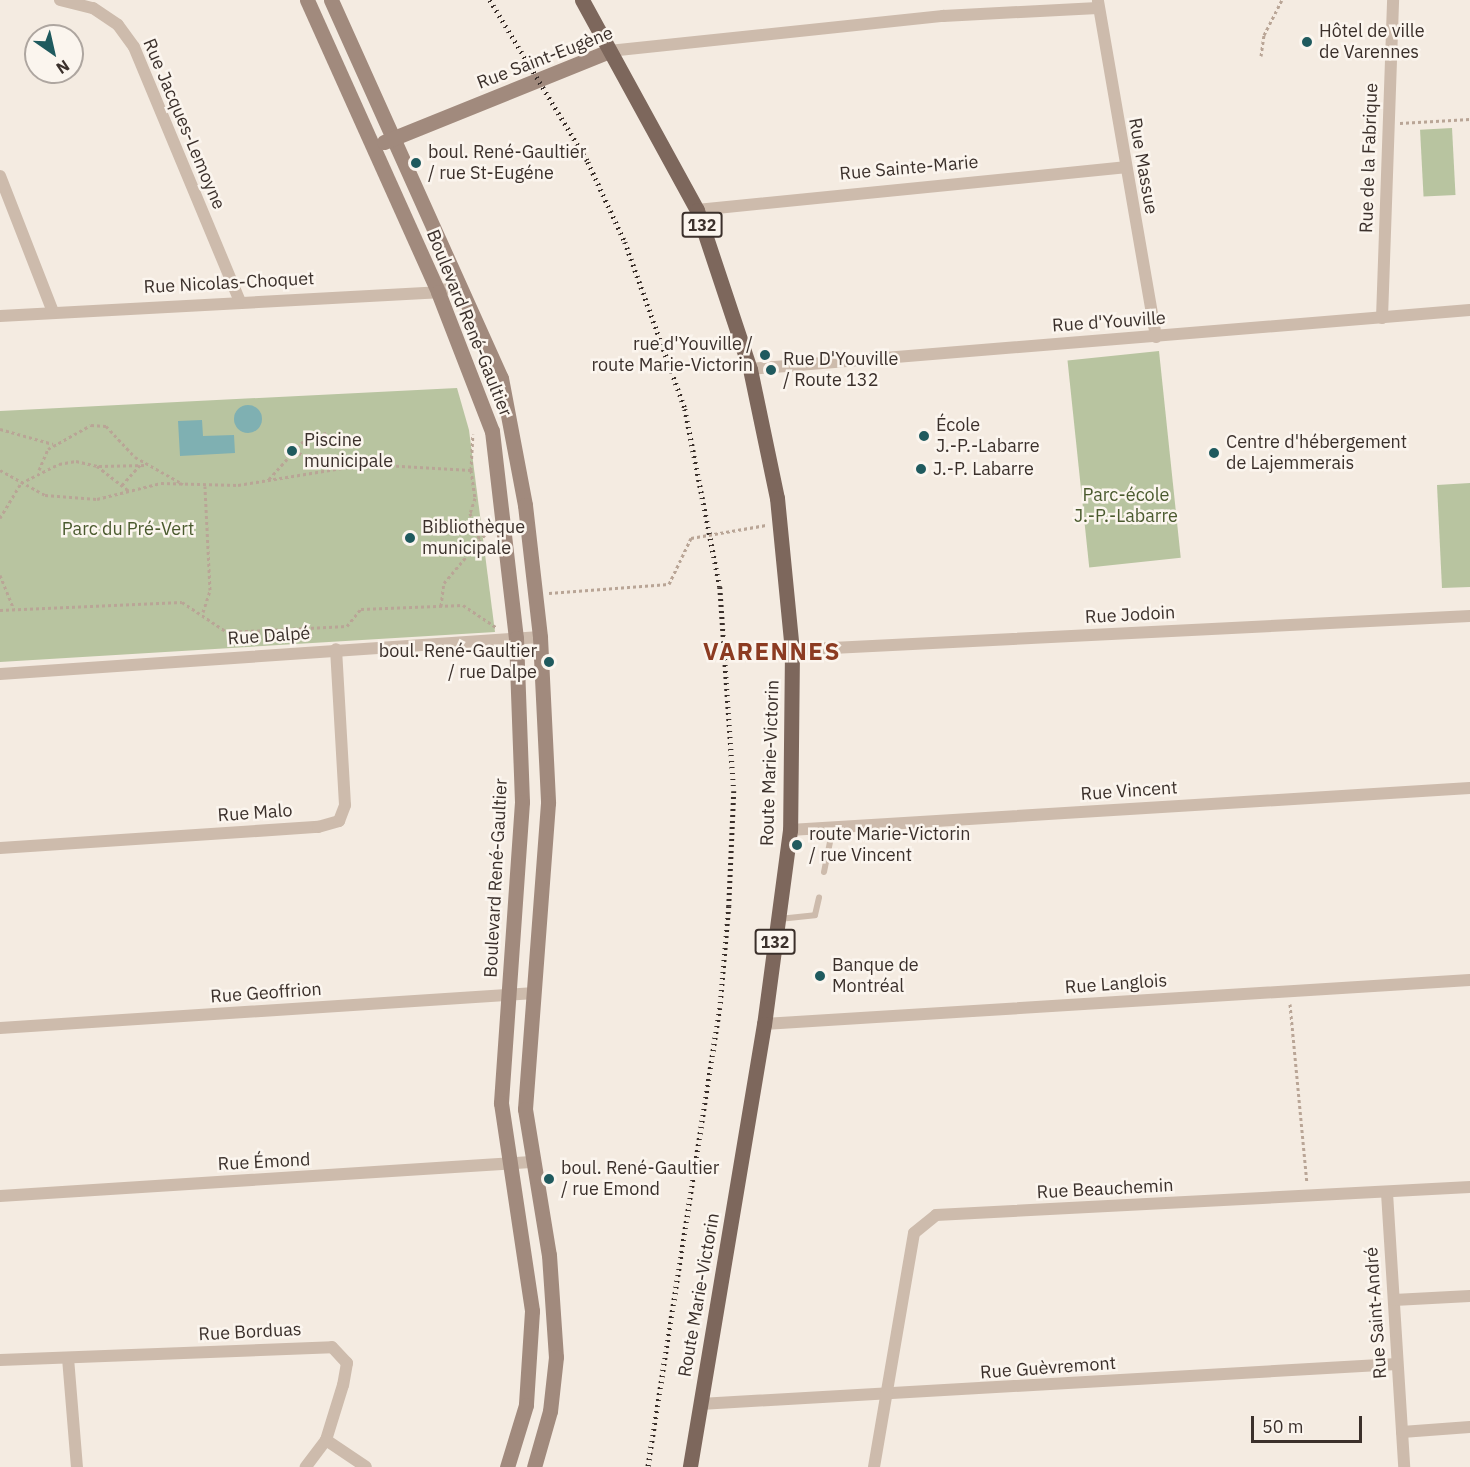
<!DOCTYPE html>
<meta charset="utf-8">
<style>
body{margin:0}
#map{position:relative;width:1470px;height:1467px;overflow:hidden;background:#f4ebe1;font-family:"IBM Plex Sans",sans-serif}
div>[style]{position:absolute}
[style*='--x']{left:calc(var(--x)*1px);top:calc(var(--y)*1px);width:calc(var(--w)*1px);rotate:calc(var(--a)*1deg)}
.green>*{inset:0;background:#b8c4a0;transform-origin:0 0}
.water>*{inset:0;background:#7fb0b2}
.round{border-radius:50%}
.path>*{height:3px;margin-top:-1.5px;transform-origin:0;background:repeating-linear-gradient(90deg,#b9a596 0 3px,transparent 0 6px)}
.lane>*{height:6px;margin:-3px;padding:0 3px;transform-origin:3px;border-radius:3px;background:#cdbbac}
.street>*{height:12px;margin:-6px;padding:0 6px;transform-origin:6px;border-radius:6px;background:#cdbbac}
.secondary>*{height:15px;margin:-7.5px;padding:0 7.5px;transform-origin:7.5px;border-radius:7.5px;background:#a18a7d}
.primary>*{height:15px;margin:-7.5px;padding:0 7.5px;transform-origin:7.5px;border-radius:7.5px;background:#7d675c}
.rail>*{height:4.5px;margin-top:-2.25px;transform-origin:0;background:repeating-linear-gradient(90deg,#3b302b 0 1.5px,transparent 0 6px)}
.dots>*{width:16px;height:16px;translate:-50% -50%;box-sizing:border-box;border:3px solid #fbf5ee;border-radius:50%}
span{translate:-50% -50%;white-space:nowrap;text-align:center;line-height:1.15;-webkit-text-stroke:5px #fbf5ee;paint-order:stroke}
.shield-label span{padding:2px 4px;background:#fbf5ee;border:2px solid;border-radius:4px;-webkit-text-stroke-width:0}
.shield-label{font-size:16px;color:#3b302b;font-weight:700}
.poi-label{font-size:18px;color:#3b302b}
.left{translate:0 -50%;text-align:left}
.right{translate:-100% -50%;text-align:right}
.street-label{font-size:18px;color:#3b302b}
.park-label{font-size:18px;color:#4a5a2e}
.district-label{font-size:24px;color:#8c3b22;font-weight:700;letter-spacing:1.5px}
.north{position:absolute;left:24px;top:24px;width:60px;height:60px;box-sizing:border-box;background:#fbf5ee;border:2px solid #aea6a0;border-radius:50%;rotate:146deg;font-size:16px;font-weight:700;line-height:24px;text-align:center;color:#3b302b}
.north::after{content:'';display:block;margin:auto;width:21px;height:27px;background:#1f5a5e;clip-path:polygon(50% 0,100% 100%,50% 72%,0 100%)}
.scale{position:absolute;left:1251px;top:1416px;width:111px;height:27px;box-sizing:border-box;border:3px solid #3b302b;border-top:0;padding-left:8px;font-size:18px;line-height:21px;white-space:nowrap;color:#3b302b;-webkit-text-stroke:4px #fbf5ee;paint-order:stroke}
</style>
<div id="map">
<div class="green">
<div style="left:1452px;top:128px;width:67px;height:32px;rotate:87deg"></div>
<div style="left:1159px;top:351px;width:208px;height:92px;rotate:84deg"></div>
<div style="clip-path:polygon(457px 388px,469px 430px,495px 632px,0 662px,0 411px)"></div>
<div style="clip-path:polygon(1470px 483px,1470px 587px,1442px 588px,1437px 485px)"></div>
</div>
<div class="water">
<div class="round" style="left:234px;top:405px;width:28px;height:28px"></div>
<div style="clip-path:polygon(202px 420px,203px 436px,234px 435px,235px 453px,180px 456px,178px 421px)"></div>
</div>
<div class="path">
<div style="--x:1261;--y:56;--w:21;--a:-82"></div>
<div style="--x:1264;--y:35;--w:39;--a:-63"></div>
<div style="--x:1400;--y:123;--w:70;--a:-3.3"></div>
<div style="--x:0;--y:429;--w:55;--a:15.8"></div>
<div style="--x:287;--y:450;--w:60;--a:15.4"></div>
<div style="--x:99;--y:466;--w:47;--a:-1.2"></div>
<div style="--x:0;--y:470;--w:51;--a:29.1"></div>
<div style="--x:45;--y:495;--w:52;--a:4.4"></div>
<div style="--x:97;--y:499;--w:66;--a:-14"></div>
<div style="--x:161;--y:483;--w:77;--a:1.5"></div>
<div style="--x:238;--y:485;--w:130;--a:-9.3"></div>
<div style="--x:366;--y:464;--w:105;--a:3.3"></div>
<div style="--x:471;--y:470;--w:36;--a:-87"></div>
<div style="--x:39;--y:470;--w:23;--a:-67"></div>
<div style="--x:48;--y:449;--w:49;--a:-29.2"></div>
<div style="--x:91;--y:425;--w:15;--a:4"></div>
<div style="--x:106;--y:426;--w:42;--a:46.9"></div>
<div style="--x:135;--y:457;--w:55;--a:29.4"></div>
<div style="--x:471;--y:470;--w:28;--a:82"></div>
<div style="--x:475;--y:498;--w:16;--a:108"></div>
<div style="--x:470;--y:513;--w:30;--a:70"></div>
<div style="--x:269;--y:479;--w:55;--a:-47.9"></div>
<div style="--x:306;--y:438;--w:21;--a:-14"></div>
<div style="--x:122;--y:485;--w:27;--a:-48"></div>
<div style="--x:0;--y:518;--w:41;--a:-59"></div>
<div style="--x:21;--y:483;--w:42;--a:-26.6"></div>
<div style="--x:59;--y:464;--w:17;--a:-10"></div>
<div style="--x:76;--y:461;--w:22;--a:13"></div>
<div style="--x:97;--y:466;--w:41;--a:38"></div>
<div style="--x:0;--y:575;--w:37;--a:68"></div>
<div style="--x:549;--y:593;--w:120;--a:-4.3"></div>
<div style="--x:669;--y:584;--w:51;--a:-64.4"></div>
<div style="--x:691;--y:538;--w:76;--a:-9.8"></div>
<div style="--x:441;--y:606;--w:23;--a:-83"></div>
<div style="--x:444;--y:583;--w:68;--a:-49.8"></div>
<div style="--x:0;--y:610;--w:182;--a:-2.5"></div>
<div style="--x:182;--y:602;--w:54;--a:33.7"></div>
<div style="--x:227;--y:632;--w:120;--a:-2.9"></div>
<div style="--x:347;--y:626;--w:22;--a:-51"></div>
<div style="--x:361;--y:609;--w:102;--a:-2.2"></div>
<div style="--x:463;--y:605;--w:40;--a:34"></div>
<div style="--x:203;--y:612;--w:23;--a:-72"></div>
<div style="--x:210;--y:590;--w:104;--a:-92.8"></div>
<div style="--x:1290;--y:1004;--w:180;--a:84.6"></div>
</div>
<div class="lane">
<div style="--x:824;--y:872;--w:46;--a:-78.7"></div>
<div style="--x:779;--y:919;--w:36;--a:-6"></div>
<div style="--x:815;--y:915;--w:18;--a:-77"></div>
</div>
<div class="street">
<div style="--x:60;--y:0;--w:34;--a:14"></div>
<div style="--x:93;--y:8;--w:30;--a:34"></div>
<div style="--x:118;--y:25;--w:27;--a:54"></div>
<div style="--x:134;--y:47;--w:273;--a:67.4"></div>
<div style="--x:1098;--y:1;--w:341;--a:80.2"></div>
<div style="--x:609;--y:51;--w:336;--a:-6"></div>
<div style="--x:943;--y:16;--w:155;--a:-3"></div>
<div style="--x:0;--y:176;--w:146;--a:68.7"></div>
<div style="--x:697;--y:210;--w:430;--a:-5.7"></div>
<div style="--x:0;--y:316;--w:439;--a:-3.1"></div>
<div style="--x:438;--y:292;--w:22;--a:-21"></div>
<div style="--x:1382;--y:318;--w:318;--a:-88"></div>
<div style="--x:750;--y:369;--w:722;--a:-4.68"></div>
<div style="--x:792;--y:650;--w:679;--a:-2.87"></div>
<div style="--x:0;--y:674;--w:541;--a:-3.92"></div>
<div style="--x:790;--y:830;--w:681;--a:-3.53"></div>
<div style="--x:0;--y:848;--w:319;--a:-3.8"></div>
<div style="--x:318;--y:827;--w:22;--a:-16"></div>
<div style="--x:339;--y:821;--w:17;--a:-69"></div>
<div style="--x:345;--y:805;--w:156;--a:-93.3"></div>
<div style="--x:764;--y:1024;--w:707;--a:-3.57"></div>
<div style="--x:0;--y:1028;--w:536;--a:-3.74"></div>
<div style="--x:1387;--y:1193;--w:275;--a:86.4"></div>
<div style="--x:0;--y:1196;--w:532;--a:-3.66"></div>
<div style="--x:1394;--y:1300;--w:76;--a:-3"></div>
<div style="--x:68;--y:1358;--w:109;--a:85.3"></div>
<div style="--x:0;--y:1360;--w:332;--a:-2.2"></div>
<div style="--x:332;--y:1347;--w:22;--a:47"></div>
<div style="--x:347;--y:1363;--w:22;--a:100"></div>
<div style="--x:343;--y:1385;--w:58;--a:107.2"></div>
<div style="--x:326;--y:1440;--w:34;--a:127"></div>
<div style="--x:700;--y:1404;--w:698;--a:-3.28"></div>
<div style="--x:1402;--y:1432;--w:68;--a:-4.2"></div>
<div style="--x:326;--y:1440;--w:48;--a:34"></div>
<div style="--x:874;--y:1467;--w:237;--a:-80.3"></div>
<div style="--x:914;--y:1233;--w:28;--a:-39"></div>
<div style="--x:936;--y:1215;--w:535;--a:-3"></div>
</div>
<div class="secondary">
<div style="--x:307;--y:0;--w:320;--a:65.8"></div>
<div style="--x:438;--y:292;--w:149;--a:68.8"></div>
<div style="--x:492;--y:431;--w:208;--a:83.4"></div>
<div style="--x:516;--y:638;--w:164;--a:87.9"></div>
<div style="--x:522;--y:802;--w:302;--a:94"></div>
<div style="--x:501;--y:1103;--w:210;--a:81.5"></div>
<div style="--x:532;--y:1311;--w:94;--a:93.7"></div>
<div style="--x:526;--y:1405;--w:65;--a:107"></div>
<div style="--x:331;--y:0;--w:414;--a:65.8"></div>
<div style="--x:501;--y:378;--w:129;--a:79.3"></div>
<div style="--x:525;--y:505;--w:133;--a:83.5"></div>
<div style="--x:540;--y:637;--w:166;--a:87.2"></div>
<div style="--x:548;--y:803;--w:307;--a:94.3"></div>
<div style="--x:525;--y:1109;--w:148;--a:80.7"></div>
<div style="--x:549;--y:1255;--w:102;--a:86.1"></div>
<div style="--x:556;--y:1357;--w:54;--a:96.3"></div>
<div style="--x:550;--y:1411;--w:58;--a:105.9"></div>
<div style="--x:384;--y:142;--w:243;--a:-22"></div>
</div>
<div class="primary">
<div style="--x:582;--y:0;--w:239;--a:61.3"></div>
<div style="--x:697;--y:210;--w:168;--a:71.6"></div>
<div style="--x:750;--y:369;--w:132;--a:78.2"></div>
<div style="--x:777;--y:498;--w:153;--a:84.4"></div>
<div style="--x:792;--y:650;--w:180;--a:90.6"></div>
<div style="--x:790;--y:830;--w:196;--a:97.6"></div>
<div style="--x:764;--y:1024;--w:449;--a:99.5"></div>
</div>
<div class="rail">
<div style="--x:490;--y:0;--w:189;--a:58.8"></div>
<div style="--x:588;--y:162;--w:88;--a:65.2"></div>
<div style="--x:625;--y:242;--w:177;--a:70.2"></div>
<div style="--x:685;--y:409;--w:181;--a:78.9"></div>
<div style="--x:720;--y:587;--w:204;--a:86.1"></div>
<div style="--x:734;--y:791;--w:115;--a:92.5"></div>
<div style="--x:729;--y:906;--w:102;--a:95"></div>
<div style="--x:720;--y:1008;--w:465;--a:98.9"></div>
</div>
<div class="dots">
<div style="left:1307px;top:42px;background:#1f5a5e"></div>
<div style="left:416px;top:163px;background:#1f5a5e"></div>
<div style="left:765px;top:355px;background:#1f5a5e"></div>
<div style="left:771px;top:370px;background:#1f5a5e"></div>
<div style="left:924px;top:436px;background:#1f5a5e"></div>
<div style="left:292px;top:451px;background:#1f5a5e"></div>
<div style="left:1214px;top:453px;background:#1f5a5e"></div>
<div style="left:921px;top:469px;background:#1f5a5e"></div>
<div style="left:410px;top:538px;background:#1f5a5e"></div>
<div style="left:549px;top:662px;background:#1f5a5e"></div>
<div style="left:797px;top:845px;background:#1f5a5e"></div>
<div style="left:820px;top:976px;background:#1f5a5e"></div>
<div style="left:549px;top:1179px;background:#1f5a5e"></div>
</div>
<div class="shield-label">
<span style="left:702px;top:225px">132</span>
<span style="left:775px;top:942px">132</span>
</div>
<div class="poi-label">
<span class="left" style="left:1319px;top:42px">Hôtel de ville<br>de Varennes</span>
<span class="left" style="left:428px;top:163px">boul. René-Gaultier<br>/ rue St-Eugéne</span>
<span class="right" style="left:753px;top:355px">rue d'Youville /<br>route Marie-Victorin</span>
<span class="left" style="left:783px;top:370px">Rue D'Youville<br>/ Route 132</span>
<span class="left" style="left:936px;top:436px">École<br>J.-P.-Labarre</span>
<span class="left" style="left:304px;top:451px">Piscine<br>municipale</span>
<span class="left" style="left:1226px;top:453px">Centre d'hébergement<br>de Lajemmerais</span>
<span class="left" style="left:933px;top:469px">J.-P. Labarre</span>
<span class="left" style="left:422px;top:538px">Bibliothèque<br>municipale</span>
<span class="right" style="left:537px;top:662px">boul. René-Gaultier<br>/ rue Dalpe</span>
<span class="left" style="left:809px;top:845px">route Marie-Victorin<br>/ rue Vincent</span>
<span class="left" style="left:832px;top:976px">Banque de<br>Montréal</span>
<span class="left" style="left:561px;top:1179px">boul. René-Gaultier<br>/ rue Emond</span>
</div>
<div class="street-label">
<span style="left:545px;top:58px;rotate:-21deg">Rue Saint-Eugène</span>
<span style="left:184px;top:124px;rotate:67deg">Rue Jacques-Lemoyne</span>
<span style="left:1369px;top:158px;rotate:-88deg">Rue de la Fabrique</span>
<span style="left:1143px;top:166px;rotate:80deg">Rue Massue</span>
<span style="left:909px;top:168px;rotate:-5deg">Rue Sainte-Marie</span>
<span style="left:229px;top:283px;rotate:-3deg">Rue Nicolas-Choquet</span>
<span style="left:1109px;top:322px;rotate:-4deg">Rue d'Youville</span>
<span style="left:469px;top:323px;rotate:68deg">Boulevard René-Gaultier</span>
<span style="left:1130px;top:615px;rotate:-3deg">Rue Jodoin</span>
<span style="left:269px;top:636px;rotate:-4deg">Rue Dalpé</span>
<span style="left:770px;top:763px;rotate:-88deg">Route Marie-Victorin</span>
<span style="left:1129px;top:791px;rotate:-4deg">Rue Vincent</span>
<span style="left:255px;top:813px;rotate:-4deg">Rue Malo</span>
<span style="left:496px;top:878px;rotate:-87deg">Boulevard René-Gaultier</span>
<span style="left:1116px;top:984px;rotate:-4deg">Rue Langlois</span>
<span style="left:266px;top:993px;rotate:-4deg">Rue Geoffrion</span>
<span style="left:264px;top:1162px;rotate:-3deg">Rue Émond</span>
<span style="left:1105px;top:1189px;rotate:-3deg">Rue Beauchemin</span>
<span style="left:699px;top:1295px;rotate:-80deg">Route Marie-Victorin</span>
<span style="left:1376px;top:1313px;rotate:-94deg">Rue Saint-André</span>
<span style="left:250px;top:1332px;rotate:-3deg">Rue Borduas</span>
<span style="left:1048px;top:1368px;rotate:-4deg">Rue Guèvremont</span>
</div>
<div class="park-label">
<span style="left:1126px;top:506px">Parc-école<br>J.-P.-Labarre</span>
<span style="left:128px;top:529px">Parc du Pré-Vert</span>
</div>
<div class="district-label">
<span style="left:772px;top:652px">VARENNES</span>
</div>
<div class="north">N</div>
<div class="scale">50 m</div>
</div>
